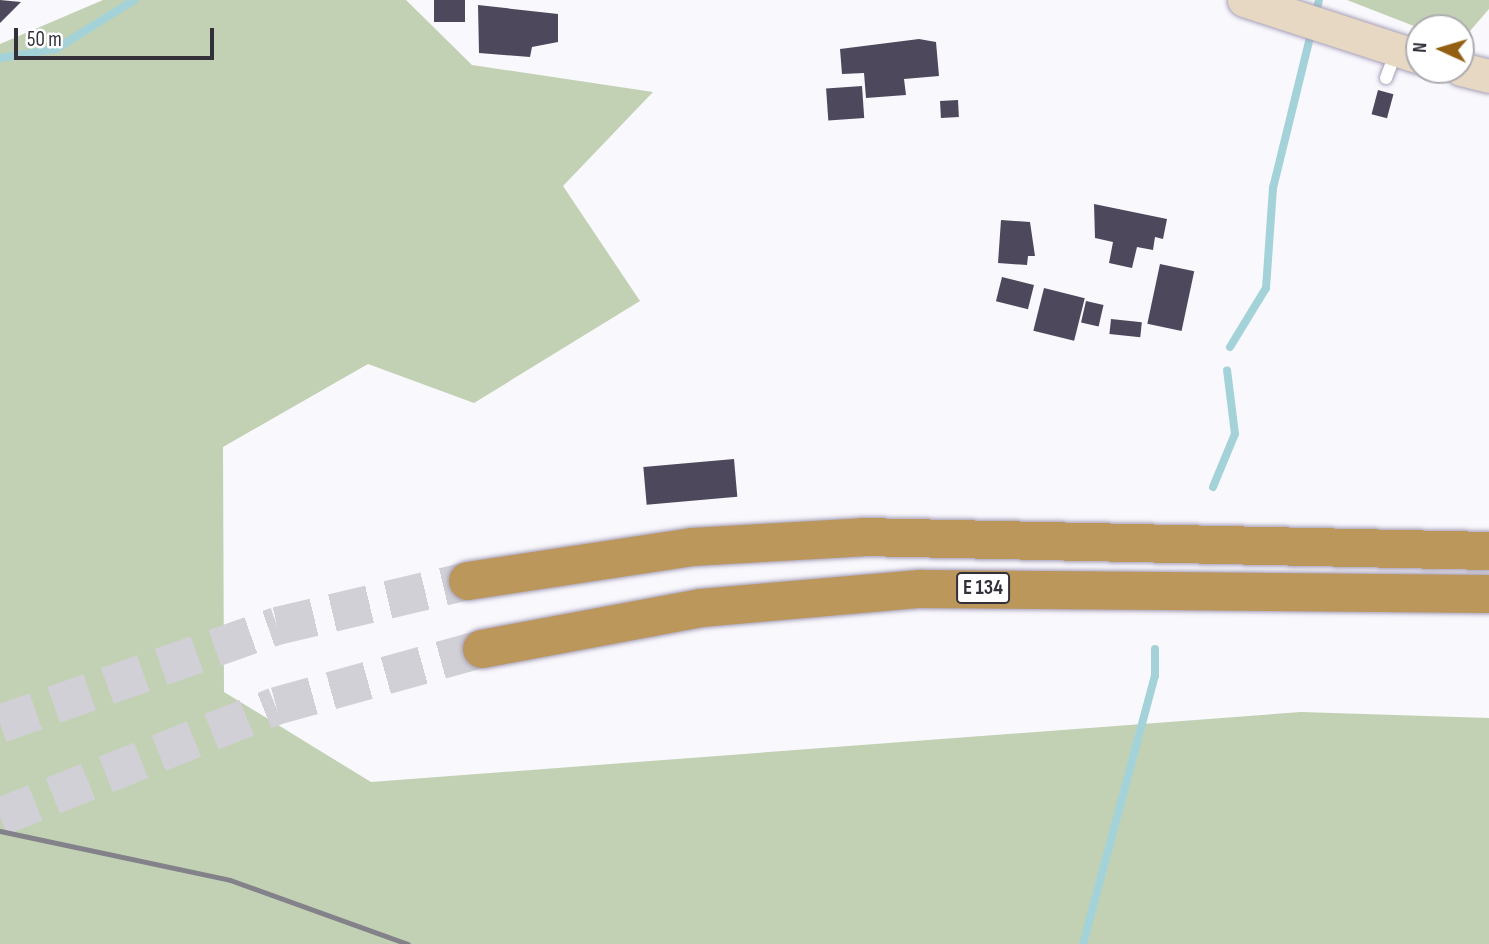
<!DOCTYPE html>
<style>
body{margin:0}
#map{position:relative;width:1489px;height:944px;overflow:hidden;background:#f9f8fd;font-family:"Sofia Sans Condensed",sans-serif}
div>[style]{position:absolute}
[style*='--x']{left:calc(var(--x)*1px);top:calc(var(--y)*1px);width:calc(var(--w)*1px);rotate:calc(var(--a)*1deg)}
.green>*{inset:0;background:#c2d1b3}
.stream>*{height:8px;margin:-4px;padding:0 4px;transform-origin:4px;border-radius:4px;background:#a3d3d9}
.building>*{inset:0;background:#4e485d;transform-origin:0 0}
.trunk-tunnel>*{height:38px;margin-top:-19px;transform-origin:0;background:repeating-linear-gradient(90deg,#d1d0d6 0 38px,transparent 0 57px)}
.roads{filter:drop-shadow(0 0 2px #a69fb7) drop-shadow(0 0 2px #a69fb7)}
.service>*{height:12px;margin:-6px;padding:0 6px;transform-origin:6px;border-radius:6px;background:#fff}
.secondary>*{height:33px;margin:-16.5px;padding:0 16.5px;transform-origin:16.5px;border-radius:16.5px;background:#e6d8c2}
.trunk>*{height:38px;margin:-19px;padding:0 19px;transform-origin:19px;border-radius:19px;background:#bc975c}
.rail>*{height:5px;margin:-2.5px;padding:0 2.5px;transform-origin:2.5px;border-radius:2.5px;background:#838189}
span{translate:-50% -50%;white-space:nowrap;text-align:center;line-height:1.15;-webkit-text-stroke:7px #fff;paint-order:stroke}
.shield-label span{padding:2px 5px;background:#fff;border:2px solid;border-radius:5px;-webkit-text-stroke-width:0}
.shield-label{font-size:21px;color:#33303a;font-weight:700}
.north{position:absolute;left:1405px;top:14px;width:70px;height:70px;box-sizing:border-box;background:#fff;border:2px solid #adacb0;border-radius:50%;rotate:274deg;font-size:19px;font-weight:700;line-height:28px;text-align:center;color:#33303a}
.north::after{content:'';display:block;margin:auto;width:24px;height:32px;background:#936013;clip-path:polygon(50% 0,100% 100%,50% 72%,0 100%)}
.scale{position:absolute;left:14px;top:28px;width:200px;height:32px;box-sizing:border-box;border:4px solid #33303a;border-top:0;padding-left:9px;font-size:21px;line-height:24px;white-space:nowrap;color:#33303a;-webkit-text-stroke:5px #fff;paint-order:stroke}
</style>
<div id="map">
<div class="green">
<div style="clip-path:polygon(103px 0,406px 0,472px 65px,653px 92px,563px 186px,640px 301px,474px 403px,368px 364px,223px 447px,224px 692px,371px 782px,1301px 712px,1489px 718px,1489px 944px,0 944px,0 44px)"></div>
<div style="clip-path:polygon(1347px 0,1489px 0,1489px 9px,1470px 31px,1419px 28px)"></div>
</div>
<div class="stream">
<div style="--x:1315;--y:16;--w:16;--a:-76"></div>
<div style="--x:0;--y:58;--w:57;--a:-9.1"></div>
<div style="--x:56;--y:49;--w:92;--a:-32.1"></div>
<div style="--x:1230;--y:347;--w:69;--a:-58.6"></div>
<div style="--x:1266;--y:288;--w:100;--a:-86"></div>
<div style="--x:1273;--y:188;--w:164;--a:-76.2"></div>
<div style="--x:1213;--y:487;--w:57;--a:-67.5"></div>
<div style="--x:1235;--y:434;--w:64;--a:-97.1"></div>
<div style="--x:1083;--y:944;--w:278;--a:-75"></div>
<div style="--x:1155;--y:676;--w:27;--a:-90"></div>
</div>
<div class="building">
<div style="clip-path:polygon(0 0,21px 2px,0 23px)"></div>
<div style="left:434px;top:0;width:31px;height:22px"></div>
<div style="clip-path:polygon(478px 5px,558px 14px,558px 42px,532px 47px,530px 57px,479px 53px)"></div>
<div style="clip-path:polygon(919px 39px,936px 42px,939px 76px,904px 79px,906px 95px,866px 98px,864px 73px,842px 74px,840px 49px)"></div>
<div style="left:862px;top:86px;width:32px;height:36px;rotate:86deg"></div>
<div style="left:1378px;top:90px;width:16px;height:25px;rotate:15deg"></div>
<div style="left:958px;top:100px;width:17px;height:18px;rotate:87deg"></div>
<div style="clip-path:polygon(1094px 204px,1167px 219px,1163px 239px,1155px 237px,1153px 250px,1137px 247px,1132px 268px,1109px 263px,1113px 242px,1095px 238px)"></div>
<div style="clip-path:polygon(1001px 220px,1030px 222px,1035px 256px,1028px 256px,1027px 265px,998px 263px)"></div>
<div style="left:1160px;top:264px;width:35px;height:61px;rotate:12deg"></div>
<div style="left:1002px;top:277px;width:33px;height:25px;rotate:14deg"></div>
<div style="left:1044px;top:288px;width:42px;height:44px;rotate:14deg"></div>
<div style="left:1086px;top:301px;width:18px;height:22px;rotate:13deg"></div>
<div style="left:1111px;top:319px;width:31px;height:15px;rotate:6deg"></div>
<div style="left:734px;top:459px;width:38px;height:91px;rotate:85deg"></div>
</div>
<div class="trunk-tunnel">
<div style="--x:0;--y:724;--w:294;--a:-19.5"></div>
<div style="--x:277;--y:626;--w:196;--a:-13.3"></div>
<div style="--x:0;--y:817;--w:297;--a:-21.9"></div>
<div style="--x:276;--y:706;--w:214;--a:-15.5"></div>
</div>
<div class="roads">
<div class="service">
<div style="--x:1386;--y:78;--w:28;--a:-69"></div>
</div>
<div class="secondary">
<div style="--x:1244;--y:0;--w:184;--a:18"></div>
<div style="--x:1461;--y:69;--w:29;--a:14"></div>
</div>
<div class="trunk">
<div style="--x:468;--y:581;--w:227;--a:-8.6"></div>
<div style="--x:692;--y:547;--w:171;--a:-3.3"></div>
<div style="--x:863;--y:537;--w:626;--a:1.28"></div>
<div style="--x:482;--y:649;--w:223;--a:-10.6"></div>
<div style="--x:701;--y:608;--w:220;--a:-5"></div>
<div style="--x:920;--y:589;--w:569;--a:0.5"></div>
</div>
</div>
<div class="rail">
<div style="--x:0;--y:831;--w:235;--a:12"></div>
<div style="--x:230;--y:880;--w:189;--a:19.8"></div>
</div>
<div class="shield-label">
<span style="left:983px;top:588px">E 134</span>
</div>
<div class="north">N</div>
<div class="scale">50 m</div>
</div>
